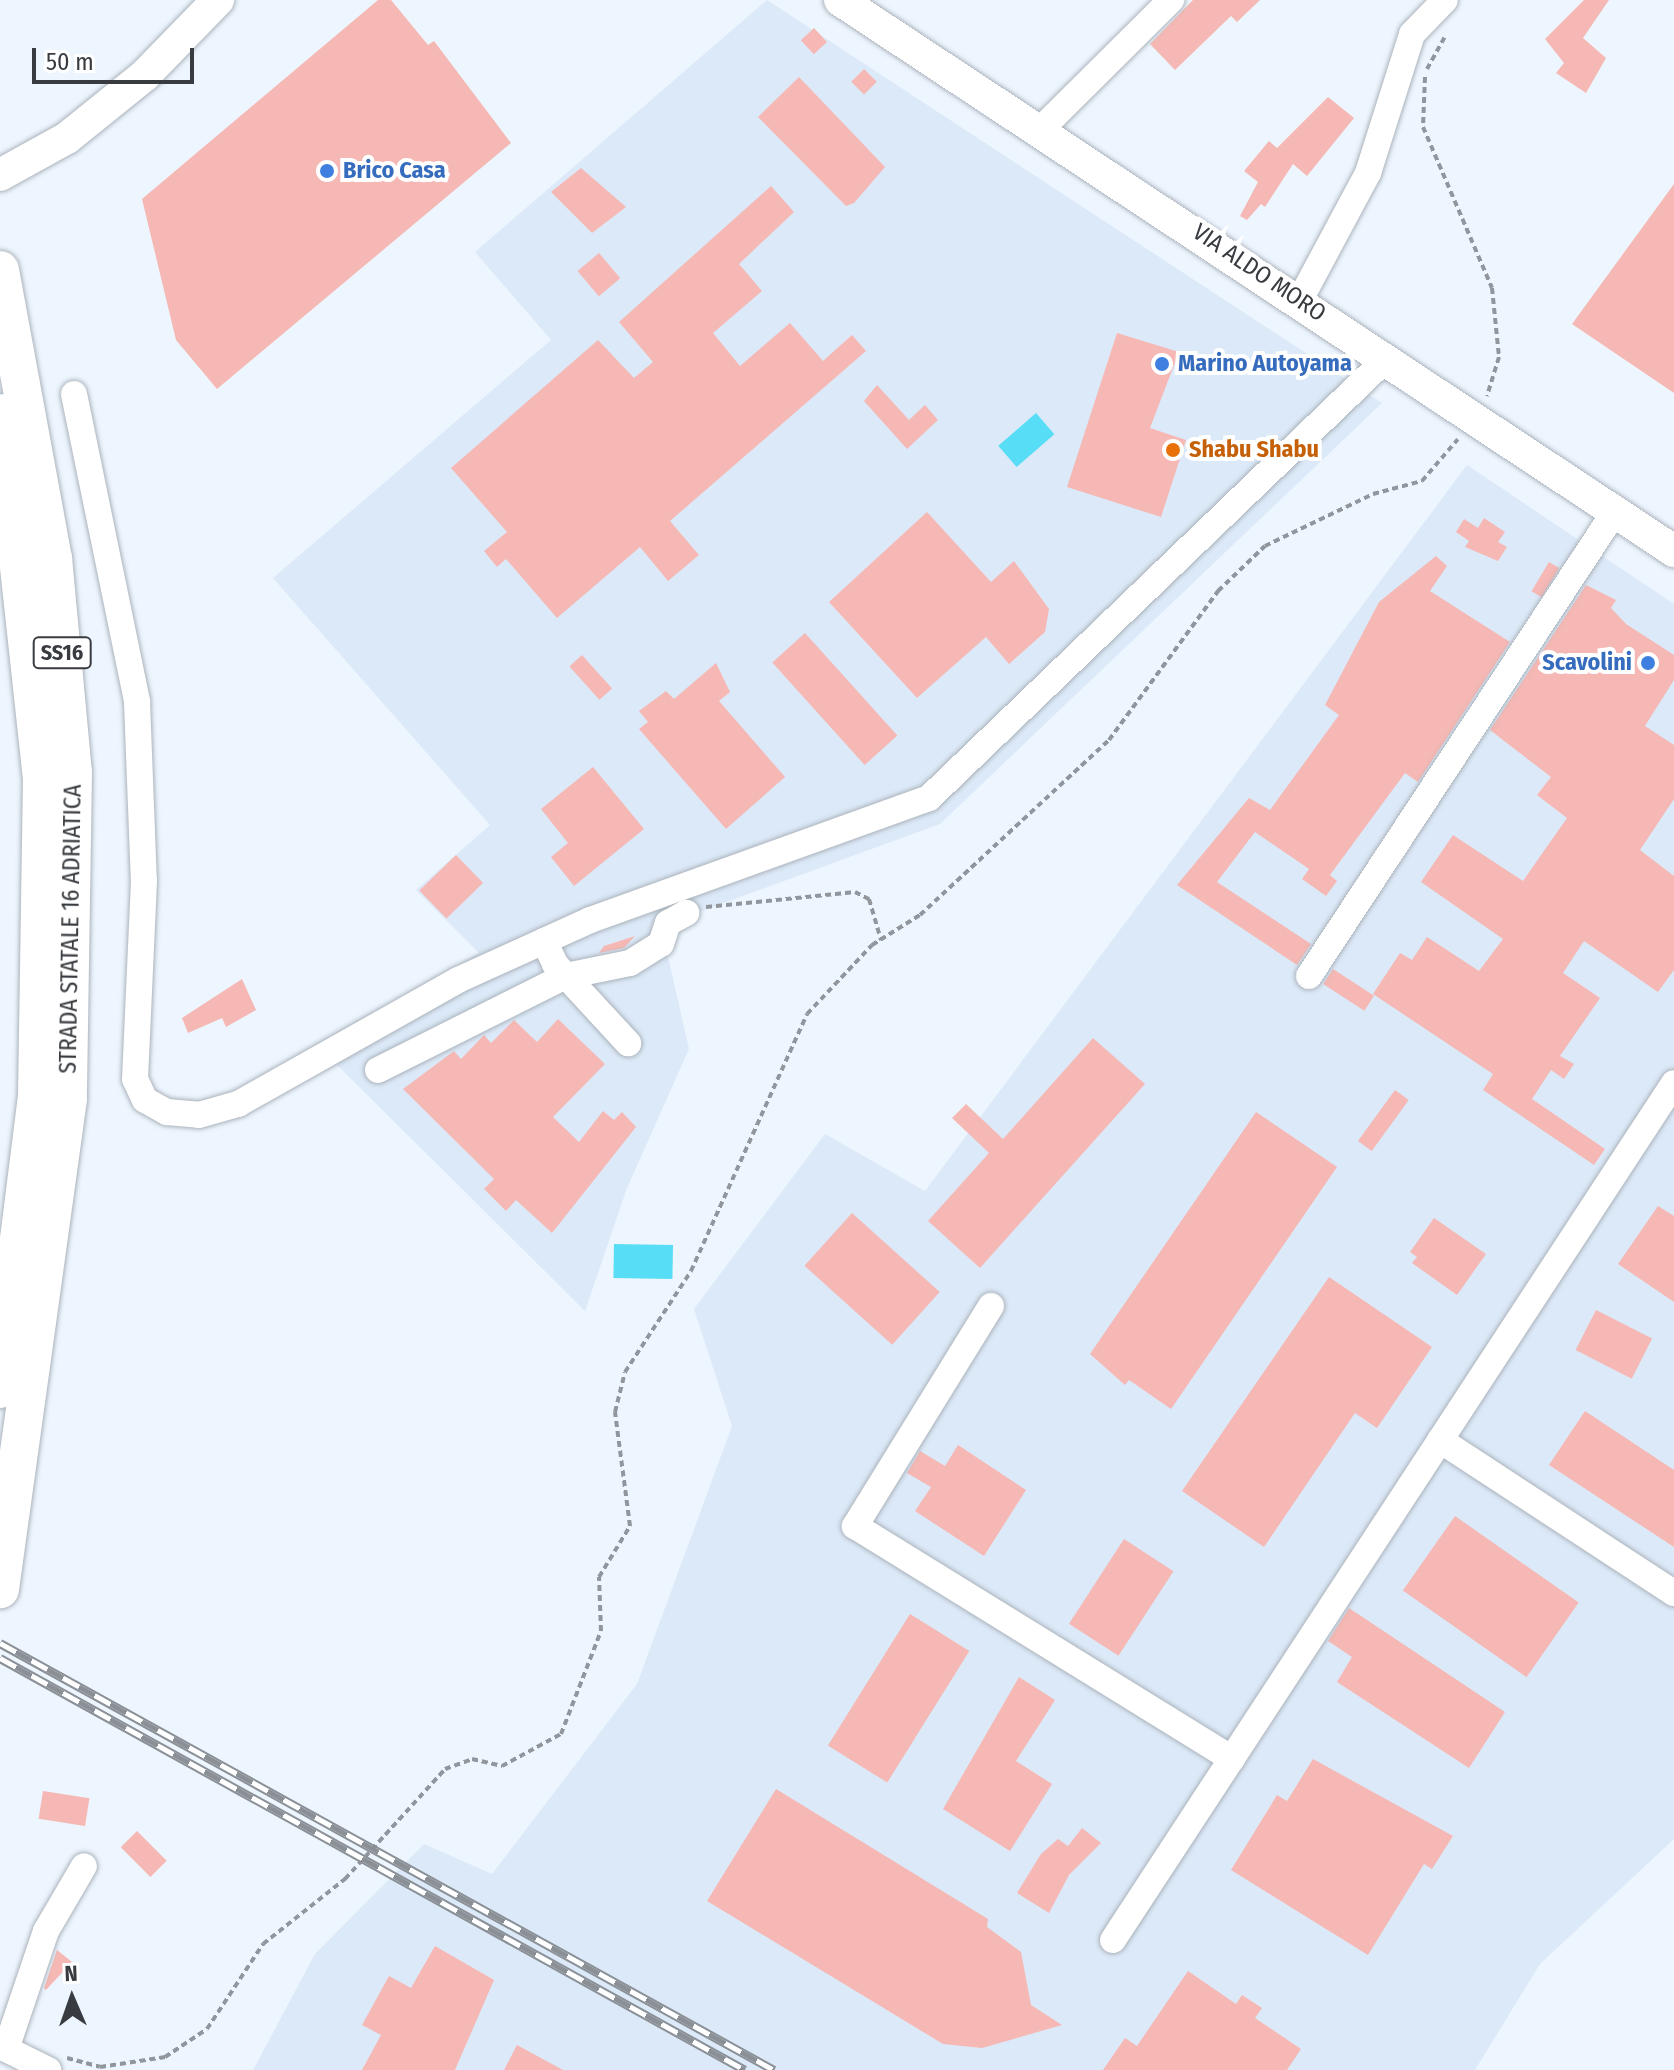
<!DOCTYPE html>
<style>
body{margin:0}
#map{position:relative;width:1674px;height:2070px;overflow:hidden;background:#edf5fe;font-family:"Fira Sans Condensed",sans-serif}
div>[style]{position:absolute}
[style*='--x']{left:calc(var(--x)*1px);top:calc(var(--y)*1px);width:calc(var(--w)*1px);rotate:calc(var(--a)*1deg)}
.built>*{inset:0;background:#dce9f8}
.water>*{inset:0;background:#57ddf5;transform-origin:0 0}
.building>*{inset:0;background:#f6b8b4;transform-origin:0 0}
.path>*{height:4px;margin-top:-2px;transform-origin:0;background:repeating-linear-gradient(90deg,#90969c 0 6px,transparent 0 10px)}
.roads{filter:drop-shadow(0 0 2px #abb3bb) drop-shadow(0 0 2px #abb3bb)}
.minor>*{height:26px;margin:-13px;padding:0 13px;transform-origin:13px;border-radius:13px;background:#fff}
.major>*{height:32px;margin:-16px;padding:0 16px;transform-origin:16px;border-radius:16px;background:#fff}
.highway>*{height:38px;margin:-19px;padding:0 19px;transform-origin:19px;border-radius:19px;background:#fff}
.rail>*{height:9px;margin-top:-4.5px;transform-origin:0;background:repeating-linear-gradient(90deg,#fff 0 18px,#8a9096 0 36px);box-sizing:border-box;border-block:2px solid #8a9096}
.dots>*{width:22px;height:22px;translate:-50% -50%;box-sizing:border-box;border:4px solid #fff;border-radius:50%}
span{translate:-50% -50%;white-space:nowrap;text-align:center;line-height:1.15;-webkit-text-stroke:8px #fff;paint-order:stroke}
.shield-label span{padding:2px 6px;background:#fff;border:2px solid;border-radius:6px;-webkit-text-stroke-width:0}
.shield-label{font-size:22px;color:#383b3f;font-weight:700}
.shop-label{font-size:24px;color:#366cbe;font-weight:700}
.left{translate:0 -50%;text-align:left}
.right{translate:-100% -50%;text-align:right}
.street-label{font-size:24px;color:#383b3f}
.food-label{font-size:24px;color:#c56008;font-weight:700}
.north{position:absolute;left:32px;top:1958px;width:80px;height:80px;-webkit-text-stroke:6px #fff;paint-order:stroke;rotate:358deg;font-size:22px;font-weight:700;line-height:32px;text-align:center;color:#383b3f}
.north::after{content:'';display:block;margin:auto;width:28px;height:36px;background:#383b3f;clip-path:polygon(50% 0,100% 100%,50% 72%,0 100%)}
.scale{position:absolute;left:32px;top:48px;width:162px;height:36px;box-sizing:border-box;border:4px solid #383b3f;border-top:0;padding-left:10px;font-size:24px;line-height:28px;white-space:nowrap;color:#383b3f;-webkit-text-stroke:6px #fff;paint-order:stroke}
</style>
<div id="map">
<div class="built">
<div style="clip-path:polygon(767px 0,1382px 403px,940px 824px,661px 926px,689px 1049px,627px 1188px,585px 1311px,316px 1044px,479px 953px,416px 890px,490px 825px,273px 578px,551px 340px,475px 252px)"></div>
<div style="clip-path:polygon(1467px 465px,1674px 604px,1674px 1839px,1540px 1964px,1475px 2070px,253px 2070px,315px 1954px,424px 1844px,492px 1874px,637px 1684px,732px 1426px,694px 1309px,825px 1134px,925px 1191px)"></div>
</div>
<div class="water">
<div style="left:1036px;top:413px;width:28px;height:50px;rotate:49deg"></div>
<div style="left:614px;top:1244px;width:59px;height:34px;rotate:1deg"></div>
</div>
<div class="building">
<div style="clip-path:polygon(378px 0,391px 0,428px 45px,434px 41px,511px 143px,217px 389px,176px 340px,142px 199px)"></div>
<div style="clip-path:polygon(1193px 0,1260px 0,1237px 22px,1231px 16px,1175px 70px,1150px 44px)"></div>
<div style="clip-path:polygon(1584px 0,1609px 0,1583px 38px,1606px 58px,1586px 93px,1556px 73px,1564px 63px,1545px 39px)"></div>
<div style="left:814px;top:28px;width:19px;height:18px;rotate:47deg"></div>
<div style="left:864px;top:69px;width:18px;height:18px;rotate:45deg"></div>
<div style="clip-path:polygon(799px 77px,885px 167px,854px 203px,846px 206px,758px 117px)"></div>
<div style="clip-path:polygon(1328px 97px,1354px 118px,1307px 176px,1293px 164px,1265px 207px,1261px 204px,1247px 220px,1240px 216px,1258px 182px,1244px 171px,1269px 141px,1277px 148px)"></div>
<div style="clip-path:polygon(581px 168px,626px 207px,592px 233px,551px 192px)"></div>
<div style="clip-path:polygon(1674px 184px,1674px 393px,1572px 324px)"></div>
<div style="clip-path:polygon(771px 186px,794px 212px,739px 264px,762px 291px,713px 333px,740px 366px,790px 323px,823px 361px,852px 335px,866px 351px,670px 521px,699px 555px,668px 581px,640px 547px,557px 618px,506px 559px,497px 567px,484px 551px,507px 532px,451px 468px,598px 340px,634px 378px,653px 362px,619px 322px)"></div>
<div style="left:599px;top:253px;width:33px;height:28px;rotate:50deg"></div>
<div style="clip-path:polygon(1117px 333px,1179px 352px,1150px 428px,1186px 440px,1161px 517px,1067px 487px)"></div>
<div style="clip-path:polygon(877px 385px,909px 420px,925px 405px,938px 420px,907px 449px,864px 401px)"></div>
<div style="clip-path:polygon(927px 512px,991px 582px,1014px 561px,1049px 609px,1045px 632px,1009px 664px,986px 637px,917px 698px,829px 602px)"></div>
<div style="clip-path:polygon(1484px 518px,1505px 532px,1498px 542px,1507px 547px,1498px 561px,1465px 547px,1469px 541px,1456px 532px,1464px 519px,1478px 528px)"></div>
<div style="clip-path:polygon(1436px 556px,1447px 566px,1430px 591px,1510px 642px,1418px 782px,1405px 773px,1330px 875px,1337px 881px,1326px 896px,1302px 879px,1309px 869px,1255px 832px,1217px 882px,1311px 944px,1297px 965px,1177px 885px,1249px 798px,1270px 810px,1339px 715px,1325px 705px,1379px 602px)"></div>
<div style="left:1549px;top:562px;width:12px;height:34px;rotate:31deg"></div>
<div style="clip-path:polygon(1586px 585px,1616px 600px,1611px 608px,1626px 624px,1674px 655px,1674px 680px,1645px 726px,1674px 745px,1674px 799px,1640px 850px,1674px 876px,1674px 970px,1658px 992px,1584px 941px,1563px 973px,1600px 998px,1560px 1056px,1574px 1064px,1564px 1079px,1551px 1070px,1532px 1099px,1605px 1149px,1594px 1165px,1483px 1090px,1493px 1074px,1373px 994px,1400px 953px,1412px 960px,1427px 937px,1479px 971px,1503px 939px,1421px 882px,1453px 835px,1523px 881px,1567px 818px,1537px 795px,1551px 777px,1490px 730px)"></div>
<div style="left:805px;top:633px;width:138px;height:44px;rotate:48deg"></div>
<div style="left:582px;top:655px;width:45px;height:17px;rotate:48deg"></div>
<div style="clip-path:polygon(716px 663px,730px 692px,719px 701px,785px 777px,726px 829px,639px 729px,648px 722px,639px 711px,666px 691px,674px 699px)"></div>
<div style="clip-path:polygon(593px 767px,644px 829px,574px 886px,551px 857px,568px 843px,541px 809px)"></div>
<div style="left:456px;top:855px;width:39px;height:51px;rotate:46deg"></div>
<div style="clip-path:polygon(635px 936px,624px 948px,599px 953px,604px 946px)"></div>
<div style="left:1333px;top:969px;width:49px;height:18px;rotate:33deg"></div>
<div style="clip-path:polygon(242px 979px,256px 1010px,226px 1027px,222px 1018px,188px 1033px,182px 1018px)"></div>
<div style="clip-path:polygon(558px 1019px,605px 1064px,553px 1117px,579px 1142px,603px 1111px,614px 1120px,622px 1112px,636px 1127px,552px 1233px,516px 1200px,506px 1211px,484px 1189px,494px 1179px,403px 1089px,454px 1051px,461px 1059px,484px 1035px,491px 1043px,514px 1020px,537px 1042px)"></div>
<div style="clip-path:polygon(1093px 1038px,1145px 1084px,980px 1268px,928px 1221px,989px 1153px,952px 1118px,966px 1104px,1003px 1139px)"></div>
<div style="left:1395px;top:1090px;width:17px;height:63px;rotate:36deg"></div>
<div style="clip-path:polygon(1256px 1112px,1337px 1167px,1171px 1409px,1129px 1380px,1125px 1385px,1090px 1354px)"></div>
<div style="clip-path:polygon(1658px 1206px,1674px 1216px,1674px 1302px,1618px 1264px)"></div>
<div style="left:852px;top:1213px;width:118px;height:71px;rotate:42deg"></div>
<div style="clip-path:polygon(1434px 1218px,1486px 1254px,1457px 1295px,1412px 1263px,1417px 1257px,1410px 1252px)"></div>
<div style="clip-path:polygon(1329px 1277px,1432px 1347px,1377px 1428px,1355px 1413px,1264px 1547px,1182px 1491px)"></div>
<div style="left:1596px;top:1310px;width:63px;height:45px;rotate:27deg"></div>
<div style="clip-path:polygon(1585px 1411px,1674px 1470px,1674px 1547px,1549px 1465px)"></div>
<div style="clip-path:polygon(958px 1445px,1026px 1490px,984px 1556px,915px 1511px,931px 1487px,907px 1473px,920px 1451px,945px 1466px)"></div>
<div style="left:1455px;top:1516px;width:151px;height:91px;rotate:35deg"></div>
<div style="left:1124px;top:1539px;width:59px;height:101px;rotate:33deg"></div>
<div style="clip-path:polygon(1349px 1608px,1505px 1712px,1469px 1768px,1337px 1682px,1352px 1657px,1328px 1641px)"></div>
<div style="left:910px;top:1614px;width:70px;height:155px;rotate:32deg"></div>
<div style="clip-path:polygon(1019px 1677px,1055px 1700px,1016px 1761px,1052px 1784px,1010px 1851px,943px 1809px)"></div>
<div style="clip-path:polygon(1313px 1759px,1453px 1836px,1432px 1869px,1424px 1864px,1368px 1955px,1231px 1870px,1277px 1795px,1287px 1801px)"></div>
<div style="clip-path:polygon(776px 1789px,988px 1919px,987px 1927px,1021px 1952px,1031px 2005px,1062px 2025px,982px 2048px,943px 2044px,707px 1901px)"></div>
<div style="left:43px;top:1791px;width:47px;height:28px;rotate:9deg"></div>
<div style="clip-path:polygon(1082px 1828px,1101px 1843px,1069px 1875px,1049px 1913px,1017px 1893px,1041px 1854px,1058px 1839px,1068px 1846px)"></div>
<div style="left:137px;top:1831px;width:42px;height:23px;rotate:45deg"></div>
<div style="clip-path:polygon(435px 1946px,494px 1980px,455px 2070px,362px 2070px,381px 2035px,362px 2025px,389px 1976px,411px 1988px)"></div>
<div style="clip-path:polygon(57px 1950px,72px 1962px,46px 1990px,44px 1988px)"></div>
<div style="clip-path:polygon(1188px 1971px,1236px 2004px,1242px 1995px,1262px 2008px,1255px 2018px,1301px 2049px,1287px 2070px,1103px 2070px,1125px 2038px,1137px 2046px)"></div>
<div style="clip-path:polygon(517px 2045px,563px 2070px,504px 2070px)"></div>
</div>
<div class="path">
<div style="--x:1427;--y:69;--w:39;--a:-61"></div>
<div style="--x:1425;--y:77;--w:50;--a:92.3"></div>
<div style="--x:1423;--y:127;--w:175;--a:66.8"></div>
<div style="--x:1492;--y:288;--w:69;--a:84.2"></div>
<div style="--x:1499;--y:357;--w:41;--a:107.1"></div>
<div style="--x:706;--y:907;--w:150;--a:-5.7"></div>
<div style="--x:855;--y:892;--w:16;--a:27"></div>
<div style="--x:869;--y:899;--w:43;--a:73.7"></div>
<div style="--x:67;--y:2058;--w:34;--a:15"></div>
<div style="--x:100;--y:2067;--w:66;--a:-8.7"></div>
<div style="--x:165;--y:2057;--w:50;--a:-33.7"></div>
<div style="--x:207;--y:2029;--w:102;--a:-56.6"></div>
<div style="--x:263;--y:1944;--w:105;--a:-38.4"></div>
<div style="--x:345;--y:1879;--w:149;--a:-47.7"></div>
<div style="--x:445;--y:1769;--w:29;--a:-20"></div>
<div style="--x:472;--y:1759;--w:31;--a:13"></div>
<div style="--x:502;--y:1766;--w:67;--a:-28.5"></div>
<div style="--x:561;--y:1734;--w:110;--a:-68.8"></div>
<div style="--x:601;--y:1631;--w:54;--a:-92.1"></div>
<div style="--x:599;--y:1577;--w:60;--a:-58.7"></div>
<div style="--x:630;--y:1526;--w:115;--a:-97.5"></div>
<div style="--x:615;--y:1412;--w:41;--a:-76"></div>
<div style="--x:625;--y:1372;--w:121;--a:-56.8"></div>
<div style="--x:691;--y:1271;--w:282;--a:-65.7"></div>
<div style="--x:807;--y:1014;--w:95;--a:-46.7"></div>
<div style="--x:872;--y:945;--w:57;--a:-32"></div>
<div style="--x:920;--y:915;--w:258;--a:-42.8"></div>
<div style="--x:1109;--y:740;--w:185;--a:-53.8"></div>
<div style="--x:1218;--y:591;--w:65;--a:-43.8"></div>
<div style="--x:1265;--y:546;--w:120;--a:-25.7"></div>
<div style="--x:1373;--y:494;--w:51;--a:-14.9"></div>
<div style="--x:1422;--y:481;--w:55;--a:-49.4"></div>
</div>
<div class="roads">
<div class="minor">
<div style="--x:1040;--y:130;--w:185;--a:-44.8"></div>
<div style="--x:1301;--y:298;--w:142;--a:-61.8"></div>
<div style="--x:1368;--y:173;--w:146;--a:-72.4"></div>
<div style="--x:1412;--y:34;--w:47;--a:-45.9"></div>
<div style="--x:74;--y:394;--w:314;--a:78.4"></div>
<div style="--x:137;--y:702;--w:179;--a:87.8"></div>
<div style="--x:144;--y:881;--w:198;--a:92.6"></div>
<div style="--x:135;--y:1079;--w:23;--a:65"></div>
<div style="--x:145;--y:1100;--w:25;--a:29"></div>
<div style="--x:167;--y:1112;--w:32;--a:5"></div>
<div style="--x:199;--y:1115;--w:41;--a:-15.8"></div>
<div style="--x:238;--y:1104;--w:253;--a:-29.4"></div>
<div style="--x:458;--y:980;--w:145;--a:-24.4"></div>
<div style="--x:590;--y:920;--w:360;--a:-19.8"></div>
<div style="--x:929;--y:798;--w:629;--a:-43.84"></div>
<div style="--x:544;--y:941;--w:25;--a:64"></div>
<div style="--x:555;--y:964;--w:108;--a:47.3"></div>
<div style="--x:1309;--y:976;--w:554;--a:-56.63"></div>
<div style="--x:378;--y:1070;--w:210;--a:-26.6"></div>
<div style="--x:566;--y:976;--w:65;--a:-11.5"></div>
<div style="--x:630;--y:963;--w:36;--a:-32"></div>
<div style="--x:661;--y:944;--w:22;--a:-72"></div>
<div style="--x:668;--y:923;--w:21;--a:-29"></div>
<div style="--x:991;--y:1306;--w:259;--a:121.7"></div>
<div style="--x:855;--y:1526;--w:443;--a:31.7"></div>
<div style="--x:1440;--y:1440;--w:280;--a:33.2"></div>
<div style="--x:1113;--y:1940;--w:1024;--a:-56.79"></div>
<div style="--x:0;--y:2046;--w:54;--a:26.6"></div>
<div style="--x:6;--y:2049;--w:125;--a:-71.3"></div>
<div style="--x:46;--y:1931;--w:75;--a:-59.7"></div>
</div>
<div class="major">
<div style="--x:840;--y:0;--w:1000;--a:33.45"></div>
<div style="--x:0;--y:175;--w:77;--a:-28.9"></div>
<div style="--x:67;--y:138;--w:100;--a:-38.9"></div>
<div style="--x:145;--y:75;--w:105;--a:-45.8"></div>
</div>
<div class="highway">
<div style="--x:0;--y:270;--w:293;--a:79.6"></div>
<div style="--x:53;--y:558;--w:215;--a:84.7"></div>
<div style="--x:73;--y:772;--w:327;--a:90.9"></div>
<div style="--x:68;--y:1099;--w:495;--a:97.9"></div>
<div style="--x:0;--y:1389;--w:295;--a:-82.8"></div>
<div style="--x:37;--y:1096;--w:317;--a:-89.1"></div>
<div style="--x:42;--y:779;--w:368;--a:-96.2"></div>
</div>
</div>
<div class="rail">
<div style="--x:0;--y:1643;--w:884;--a:28.88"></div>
<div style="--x:0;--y:1658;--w:851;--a:28.94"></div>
</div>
<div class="dots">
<div style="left:327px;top:171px;background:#3f7fe0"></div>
<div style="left:1162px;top:364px;background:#3f7fe0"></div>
<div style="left:1173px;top:450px;background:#e8710a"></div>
<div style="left:1648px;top:663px;background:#3f7fe0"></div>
</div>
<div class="shield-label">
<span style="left:62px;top:653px">SS16</span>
</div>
<div class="shop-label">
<span class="left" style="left:343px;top:171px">Brico Casa</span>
<span class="left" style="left:1178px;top:364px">Marino Autoyama</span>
<span class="right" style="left:1632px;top:663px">Scavolini</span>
</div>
<div class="street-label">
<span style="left:1259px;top:273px;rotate:34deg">VIA ALDO MORO</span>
<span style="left:71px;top:929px;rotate:-89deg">STRADA STATALE 16 ADRIATICA</span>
</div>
<div class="food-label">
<span class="left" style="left:1189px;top:450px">Shabu Shabu</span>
</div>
<div class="north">N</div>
<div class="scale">50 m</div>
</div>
